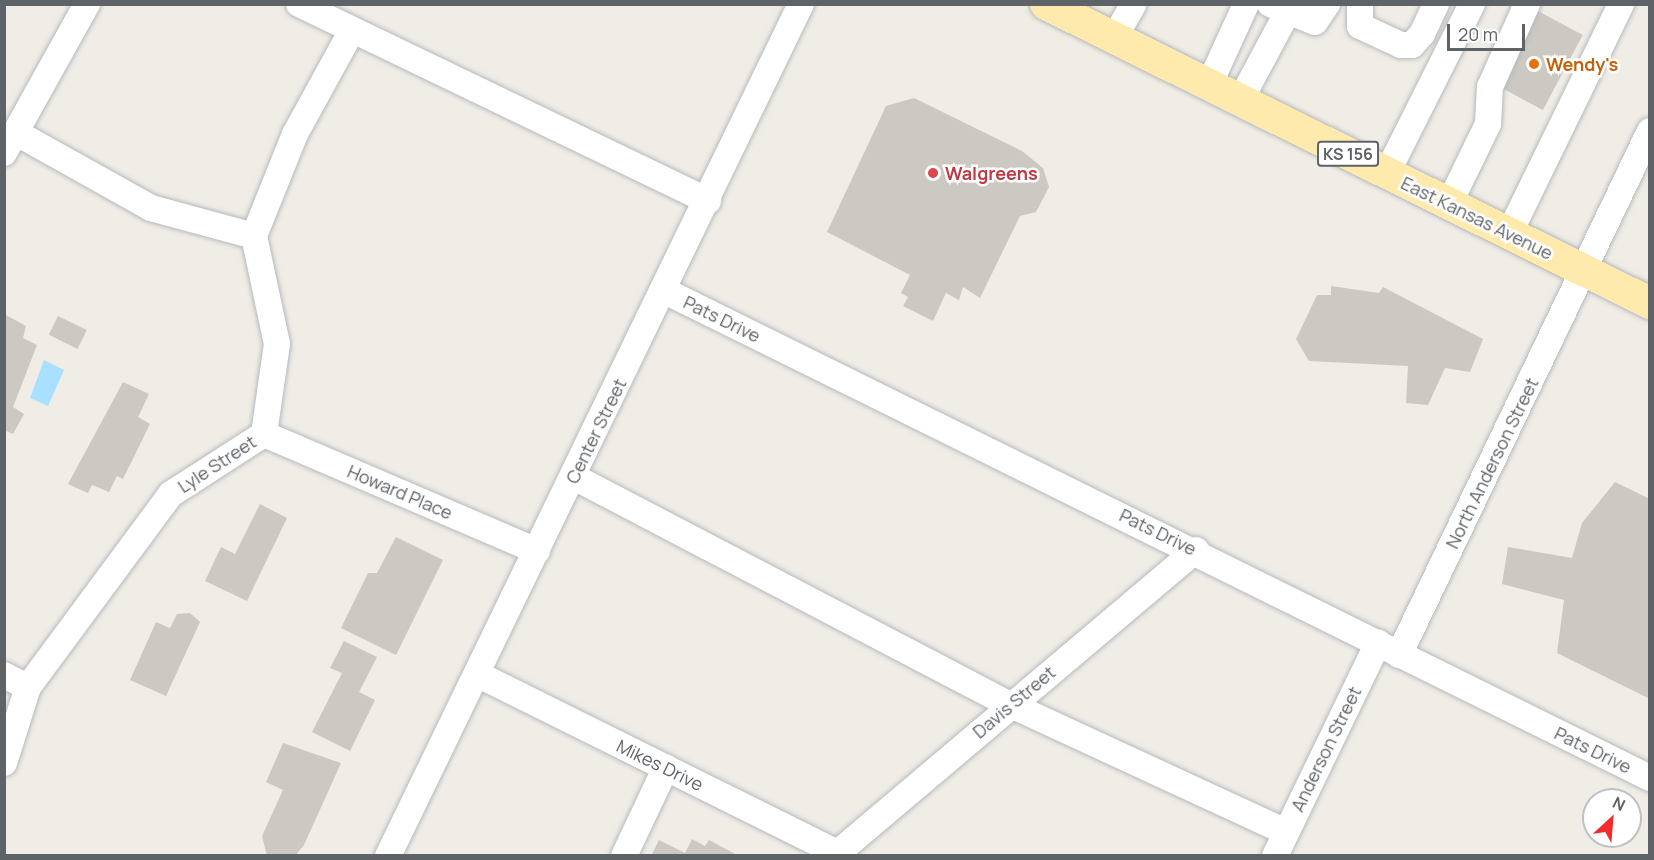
<!DOCTYPE html>
<style>
body{margin:0}
#map{position:relative;width:1654px;height:860px;overflow:hidden;background:#f0ede6;font-family:Manrope,sans-serif}
div>[style]{position:absolute}
[style*='--x']{left:calc(var(--x)*1px);top:calc(var(--y)*1px);width:calc(var(--w)*1px);rotate:calc(var(--a)*1deg)}
.water>*{inset:0;background:#a8e1ff}
.building>*{inset:0;background:#ccc8c2;transform-origin:0 0}
.roads{filter:drop-shadow(0 0 2px #b6b9bd) drop-shadow(0 0 2px #b6b9bd)}
.minor>*{height:26px;margin:-13px;padding:0 13px;transform-origin:13px;border-radius:13px;background:#fff}
.major>*{height:32px;margin:-16px;padding:0 16px;transform-origin:16px;border-radius:16px;background:#ffeaad}
.dots>*{width:16px;height:16px;translate:-50% -50%;box-sizing:border-box;border:3px solid #fff;border-radius:50%}
span{translate:-50% -50%;white-space:nowrap;text-align:center;line-height:1.15;-webkit-text-stroke:5px #fff;paint-order:stroke}
.shield-label span{padding:2px 4px;background:#fff;border:2px solid;border-radius:4px;-webkit-text-stroke-width:0}
.shield-label{font-size:16px;color:#5d6367;font-weight:700}
.food-label{font-size:18px;color:#c56008;font-weight:700}
.left{translate:0 -50%;text-align:left}
.health-label{font-size:18px;color:#be3a42;font-weight:700}
.street-label{font-size:18px;color:#5d6367}
.frame{position:absolute;inset:0;border:6px solid #5d6367;pointer-events:none}
.north{position:absolute;left:1582px;top:788px;width:60px;height:60px;box-sizing:border-box;background:#fff;border:2px solid #bec1c2;border-radius:50%;rotate:26deg;font-size:16px;font-weight:700;line-height:24px;text-align:center;color:#5d6367}
.north::after{content:'';display:block;margin:auto;width:21px;height:27px;background:#f12c2e;clip-path:polygon(50% 0,100% 100%,50% 72%,0 100%)}
.scale{position:absolute;left:1447px;top:24px;width:78px;height:27px;box-sizing:border-box;border:3px solid #5d6367;border-top:0;padding-left:8px;font-size:18px;line-height:21px;white-space:nowrap;color:#5d6367;-webkit-text-stroke:4px #fff;paint-order:stroke}
</style>
<div id="map">
<div class="water">
<div style="clip-path:polygon(44px 360px,64px 370px,48px 406px,30px 398px)"></div>
</div>
<div class="building">
<div style="left:1536px;top:10px;width:53px;height:85px;rotate:28deg"></div>
<div style="clip-path:polygon(914px 98px,1022px 151px,1043px 168px,1049px 187px,1036px 212px,1020px 216px,980px 298px,963px 287px,959px 300px,946px 293px,933px 321px,903px 306px,908px 297px,901px 293px,910px 275px,827px 232px,886px 106px)"></div>
<div style="clip-path:polygon(1331px 286px,1379px 293px,1383px 287px,1483px 339px,1470px 372px,1445px 368px,1428px 405px,1406px 403px,1408px 366px,1309px 361px,1296px 339px,1317px 295px,1331px 295px)"></div>
<div style="clip-path:polygon(4px 314px,26px 326px,23px 338px,37px 345px,13px 407px,24px 414px,13px 434px,4px 430px)"></div>
<div style="left:58px;top:316px;width:32px;height:21px;rotate:26deg"></div>
<div style="clip-path:polygon(123px 382px,149px 394px,138px 417px,150px 424px,123px 479px,117px 476px,109px 492px,92px 485px,88px 493px,68px 484px)"></div>
<div style="clip-path:polygon(1615px 482px,1650px 499px,1650px 699px,1557px 653px,1564px 600px,1502px 584px,1508px 547px,1572px 558px,1582px 523px)"></div>
<div style="clip-path:polygon(260px 504px,287px 518px,247px 601px,205px 581px,221px 547px,235px 554px)"></div>
<div style="clip-path:polygon(396px 537px,443px 560px,396px 655px,341px 628px,368px 573px,377px 573px)"></div>
<div style="clip-path:polygon(190px 613px,200px 622px,166px 696px,130px 680px,156px 622px,170px 628px,177px 614px)"></div>
<div style="clip-path:polygon(344px 641px,377px 657px,359px 692px,375px 700px,350px 751px,312px 732px,342px 673px,330px 668px)"></div>
<div style="clip-path:polygon(283px 743px,341px 763px,304px 845px,295px 856px,267px 856px,262px 836px,283px 790px,266px 782px)"></div>
<div style="clip-path:polygon(692px 839px,705px 846px,709px 840px,739px 856px,651px 856px,659px 840px,685px 853px)"></div>
</div>
<div class="roads">
<div class="minor">
<div style="--x:299;--y:4;--w:454;--a:25.7"></div>
<div style="--x:1270;--y:4;--w:48;--a:21.8"></div>
<div style="--x:1315;--y:22;--w:22;--a:-56"></div>
<div style="--x:1360;--y:4;--w:22;--a:90"></div>
<div style="--x:1360;--y:26;--w:45;--a:24.9"></div>
<div style="--x:1401;--y:45;--w:11;--a:0"></div>
<div style="--x:1412;--y:45;--w:15;--a:-48"></div>
<div style="--x:1422;--y:34;--w:33;--a:-65"></div>
<div style="--x:1114;--y:38;--w:39;--a:-60"></div>
<div style="--x:1209;--y:85;--w:89;--a:-65.4"></div>
<div style="--x:1240;--y:101;--w:100;--a:-61.9"></div>
<div style="--x:15;--y:132;--w:156;--a:29.2"></div>
<div style="--x:151;--y:208;--w:107;--a:15.2"></div>
<div style="--x:4;--y:153;--w:171;--a:-60.9"></div>
<div style="--x:1387;--y:173;--w:189;--a:-63.3"></div>
<div style="--x:1449;--y:204;--w:89;--a:-64"></div>
<div style="--x:1488;--y:124;--w:37;--a:-87"></div>
<div style="--x:1490;--y:87;--w:91;--a:-66"></div>
<div style="--x:1509;--y:234;--w:256;--a:-64"></div>
<div style="--x:665;--y:291;--w:1099;--a:26.31"></div>
<div style="--x:264;--y:434;--w:297;--a:23.2"></div>
<div style="--x:574;--y:477;--w:493;--a:27.6"></div>
<div style="--x:1011;--y:705;--w:303;--a:24.8"></div>
<div style="--x:1399;--y:655;--w:581;--a:-64.41"></div>
<div style="--x:477;--y:674;--w:410;--a:26.4"></div>
<div style="--x:4;--y:675;--w:27;--a:27"></div>
<div style="--x:4;--y:763;--w:80;--a:-72.5"></div>
<div style="--x:28;--y:687;--w:240;--a:-53.5"></div>
<div style="--x:171;--y:494;--w:111;--a:-32.8"></div>
<div style="--x:264;--y:434;--w:91;--a:-81.8"></div>
<div style="--x:277;--y:344;--w:110;--a:-102"></div>
<div style="--x:254;--y:236;--w:110;--a:-68.1"></div>
<div style="--x:295;--y:134;--w:116;--a:-61.2"></div>
<div style="--x:388;--y:856;--w:947;--a:-64.14"></div>
<div style="--x:624;--y:856;--w:98;--a:-64.7"></div>
<div style="--x:834;--y:856;--w:474;--a:-40.2"></div>
<div style="--x:1275;--y:856;--w:237;--a:-64.2"></div>
</div>
<div class="major">
<div style="--x:1046;--y:4;--w:674;--a:26.34"></div>
</div>
</div>
<div class="dots">
<div style="left:1534px;top:64px;background:#e8710a"></div>
<div style="left:933px;top:173px;background:#e0444e"></div>
</div>
<div class="shield-label">
<span style="left:1348px;top:154px">KS 156</span>
</div>
<div class="food-label">
<span class="left" style="left:1546px;top:64px">Wendy's</span>
</div>
<div class="health-label">
<span class="left" style="left:945px;top:173px">Walgreens</span>
</div>
<div class="street-label">
<span style="left:1477px;top:218px;rotate:26deg">East Kansas Avenue</span>
<span style="left:722px;top:319px;rotate:26deg">Pats Drive</span>
<span style="left:596px;top:431px;rotate:-64deg">Center Street</span>
<span style="left:1492px;top:463px;rotate:-64deg">North Anderson Street</span>
<span style="left:217px;top:464px;rotate:-33deg">Lyle Street</span>
<span style="left:400px;top:492px;rotate:23deg">Howard Place</span>
<span style="left:1158px;top:532px;rotate:26deg">Pats Drive</span>
<span style="left:1014px;top:702px;rotate:-40deg">Davis Street</span>
<span style="left:1326px;top:749px;rotate:-64deg">Anderson Street</span>
<span style="left:1593px;top:750px;rotate:26deg">Pats Drive</span>
<span style="left:660px;top:765px;rotate:26deg">Mikes Drive</span>
</div>
<div class="frame"></div>
<div class="north">N</div>
<div class="scale">20 m</div>
</div>
